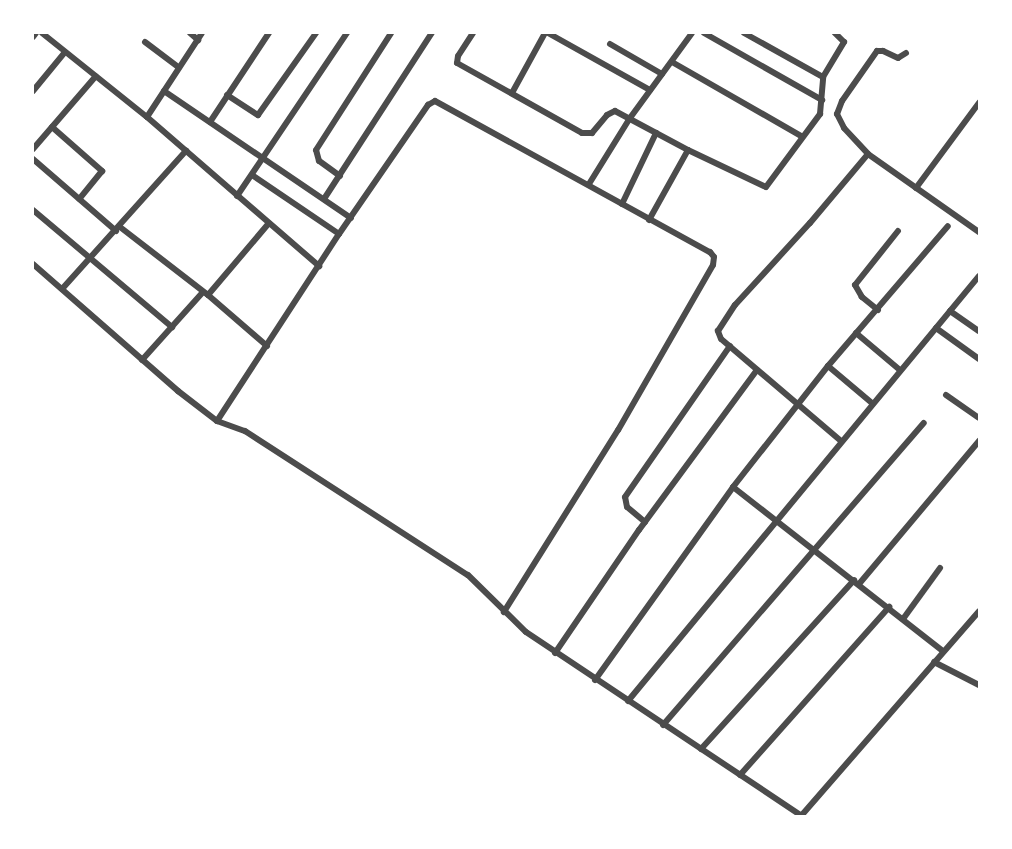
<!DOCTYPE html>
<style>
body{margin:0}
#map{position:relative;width:1012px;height:849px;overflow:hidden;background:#fff;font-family:Arial,sans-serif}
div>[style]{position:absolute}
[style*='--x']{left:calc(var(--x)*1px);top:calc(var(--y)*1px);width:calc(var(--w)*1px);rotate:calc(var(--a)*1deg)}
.minor>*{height:6px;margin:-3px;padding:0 3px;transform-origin:3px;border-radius:3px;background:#4c4c4c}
span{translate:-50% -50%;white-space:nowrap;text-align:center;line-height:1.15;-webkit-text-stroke:6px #fff;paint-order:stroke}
.frame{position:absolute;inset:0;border:34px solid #fff;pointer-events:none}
</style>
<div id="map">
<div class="minor">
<div style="--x:42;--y:33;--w:134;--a:38.7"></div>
<div style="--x:147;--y:117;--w:228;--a:40.9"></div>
<div style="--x:190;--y:33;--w:11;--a:41"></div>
<div style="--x:473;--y:33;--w:27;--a:123"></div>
<div style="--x:458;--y:56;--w:7;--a:98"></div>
<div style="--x:457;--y:63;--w:143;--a:29.2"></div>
<div style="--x:582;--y:133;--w:10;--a:0"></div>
<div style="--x:592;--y:133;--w:23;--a:-50"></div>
<div style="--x:607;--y:115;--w:9;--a:-27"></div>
<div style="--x:615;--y:111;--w:83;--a:28.1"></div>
<div style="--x:688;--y:150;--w:86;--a:25.4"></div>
<div style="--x:766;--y:187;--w:91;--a:-53.5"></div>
<div style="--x:820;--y:114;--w:37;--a:-85"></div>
<div style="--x:823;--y:77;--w:41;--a:-59"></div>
<div style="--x:844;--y:42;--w:13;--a:-135"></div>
<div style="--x:548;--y:33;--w:117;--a:29.2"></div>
<div style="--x:704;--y:33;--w:136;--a:29.6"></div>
<div style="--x:744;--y:33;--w:90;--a:29.1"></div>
<div style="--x:33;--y:37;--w:5;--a:-53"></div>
<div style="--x:145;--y:42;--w:41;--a:37.1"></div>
<div style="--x:610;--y:44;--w:60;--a:30"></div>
<div style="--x:906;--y:53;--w:9;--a:148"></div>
<div style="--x:898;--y:58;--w:17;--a:-155"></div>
<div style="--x:883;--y:51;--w:6;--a:180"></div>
<div style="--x:877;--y:51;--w:61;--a:125"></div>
<div style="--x:842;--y:101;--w:14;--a:111"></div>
<div style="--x:837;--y:114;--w:16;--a:63"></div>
<div style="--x:844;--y:128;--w:35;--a:47"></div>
<div style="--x:868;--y:154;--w:136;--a:35.1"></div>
<div style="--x:672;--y:62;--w:149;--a:29.8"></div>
<div style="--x:33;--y:91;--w:50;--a:-50.6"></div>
<div style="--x:164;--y:91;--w:226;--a:34.2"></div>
<div style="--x:512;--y:93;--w:68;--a:-61.2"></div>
<div style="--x:227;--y:95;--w:37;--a:33"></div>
<div style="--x:258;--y:115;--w:100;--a:-54.7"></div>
<div style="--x:147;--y:117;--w:100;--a:-56.8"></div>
<div style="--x:210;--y:122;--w:107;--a:-56.5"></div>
<div style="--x:52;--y:127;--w:67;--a:41.3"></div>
<div style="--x:102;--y:171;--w:36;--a:129"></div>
<div style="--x:33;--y:149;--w:96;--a:-49.2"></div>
<div style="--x:33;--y:159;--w:110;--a:40.9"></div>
<div style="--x:252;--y:175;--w:105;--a:34.1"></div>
<div style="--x:340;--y:176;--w:26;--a:-144"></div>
<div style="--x:319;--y:161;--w:11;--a:-105"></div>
<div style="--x:316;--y:150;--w:139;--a:-57.3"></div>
<div style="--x:589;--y:184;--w:78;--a:-58.2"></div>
<div style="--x:630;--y:118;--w:105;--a:-53.9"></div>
<div style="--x:916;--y:188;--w:106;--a:-53.5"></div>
<div style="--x:237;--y:196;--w:197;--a:-56"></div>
<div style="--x:324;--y:199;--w:198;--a:-57"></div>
<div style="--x:622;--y:204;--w:79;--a:-64.4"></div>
<div style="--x:33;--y:210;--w:182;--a:40.1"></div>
<div style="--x:649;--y:220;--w:80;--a:-60.9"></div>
<div style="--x:120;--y:227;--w:111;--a:37.7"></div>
<div style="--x:208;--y:295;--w:78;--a:40.8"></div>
<div style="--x:33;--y:264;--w:193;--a:41.2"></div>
<div style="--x:178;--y:391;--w:49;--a:37.6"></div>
<div style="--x:217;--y:421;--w:30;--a:20"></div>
<div style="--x:245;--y:431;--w:265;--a:32.9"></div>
<div style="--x:468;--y:575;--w:81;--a:44.5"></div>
<div style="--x:526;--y:632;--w:332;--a:33.7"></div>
<div style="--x:62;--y:289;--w:186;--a:-48.1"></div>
<div style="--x:208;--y:295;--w:94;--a:-49.7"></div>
<div style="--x:878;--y:310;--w:21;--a:-141"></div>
<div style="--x:862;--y:297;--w:14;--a:-120"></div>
<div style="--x:855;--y:285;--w:69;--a:-51.5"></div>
<div style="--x:950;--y:311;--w:35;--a:35"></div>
<div style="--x:936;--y:328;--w:53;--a:35.8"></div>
<div style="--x:856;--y:333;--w:57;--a:40.1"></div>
<div style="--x:142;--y:360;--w:91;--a:-48.1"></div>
<div style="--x:828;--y:366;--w:57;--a:40.1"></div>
<div style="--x:946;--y:395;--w:40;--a:34.9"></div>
<div style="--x:217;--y:421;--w:223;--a:-56.9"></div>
<div style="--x:339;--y:234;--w:157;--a:-55.4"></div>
<div style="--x:428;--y:105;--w:8;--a:-30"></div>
<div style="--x:435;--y:101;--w:314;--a:28.8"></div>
<div style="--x:710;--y:252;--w:6;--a:51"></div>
<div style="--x:714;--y:257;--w:8;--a:97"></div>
<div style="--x:713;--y:265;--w:190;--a:119.9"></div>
<div style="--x:618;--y:430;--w:215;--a:122.1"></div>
<div style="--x:841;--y:441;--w:157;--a:-139.6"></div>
<div style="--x:721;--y:339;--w:9;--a:-111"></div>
<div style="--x:718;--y:331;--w:31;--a:-57"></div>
<div style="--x:735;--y:305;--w:111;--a:-47.6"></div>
<div style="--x:810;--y:223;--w:90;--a:-50"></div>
<div style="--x:733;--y:487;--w:266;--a:38"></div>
<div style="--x:645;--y:522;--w:23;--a:-140"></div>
<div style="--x:627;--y:507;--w:10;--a:-101"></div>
<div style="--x:625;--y:497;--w:184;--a:-55.2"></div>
<div style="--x:859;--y:584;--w:187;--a:-50"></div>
<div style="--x:903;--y:619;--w:63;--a:-54"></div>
<div style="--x:555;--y:653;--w:149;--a:-55.7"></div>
<div style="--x:639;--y:530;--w:199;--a:-53.6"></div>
<div style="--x:934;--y:662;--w:51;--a:27.1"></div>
<div style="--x:595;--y:680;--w:237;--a:-54.4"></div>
<div style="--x:733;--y:487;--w:154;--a:-51.9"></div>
<div style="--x:828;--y:366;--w:184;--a:-49.4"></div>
<div style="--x:628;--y:701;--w:551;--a:-50.45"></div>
<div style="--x:663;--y:725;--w:399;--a:-49.2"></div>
<div style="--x:701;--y:749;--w:228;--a:-47.8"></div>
<div style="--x:740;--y:775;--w:225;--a:-48.4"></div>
<div style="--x:801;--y:816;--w:271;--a:-49"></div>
</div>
<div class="frame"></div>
</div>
